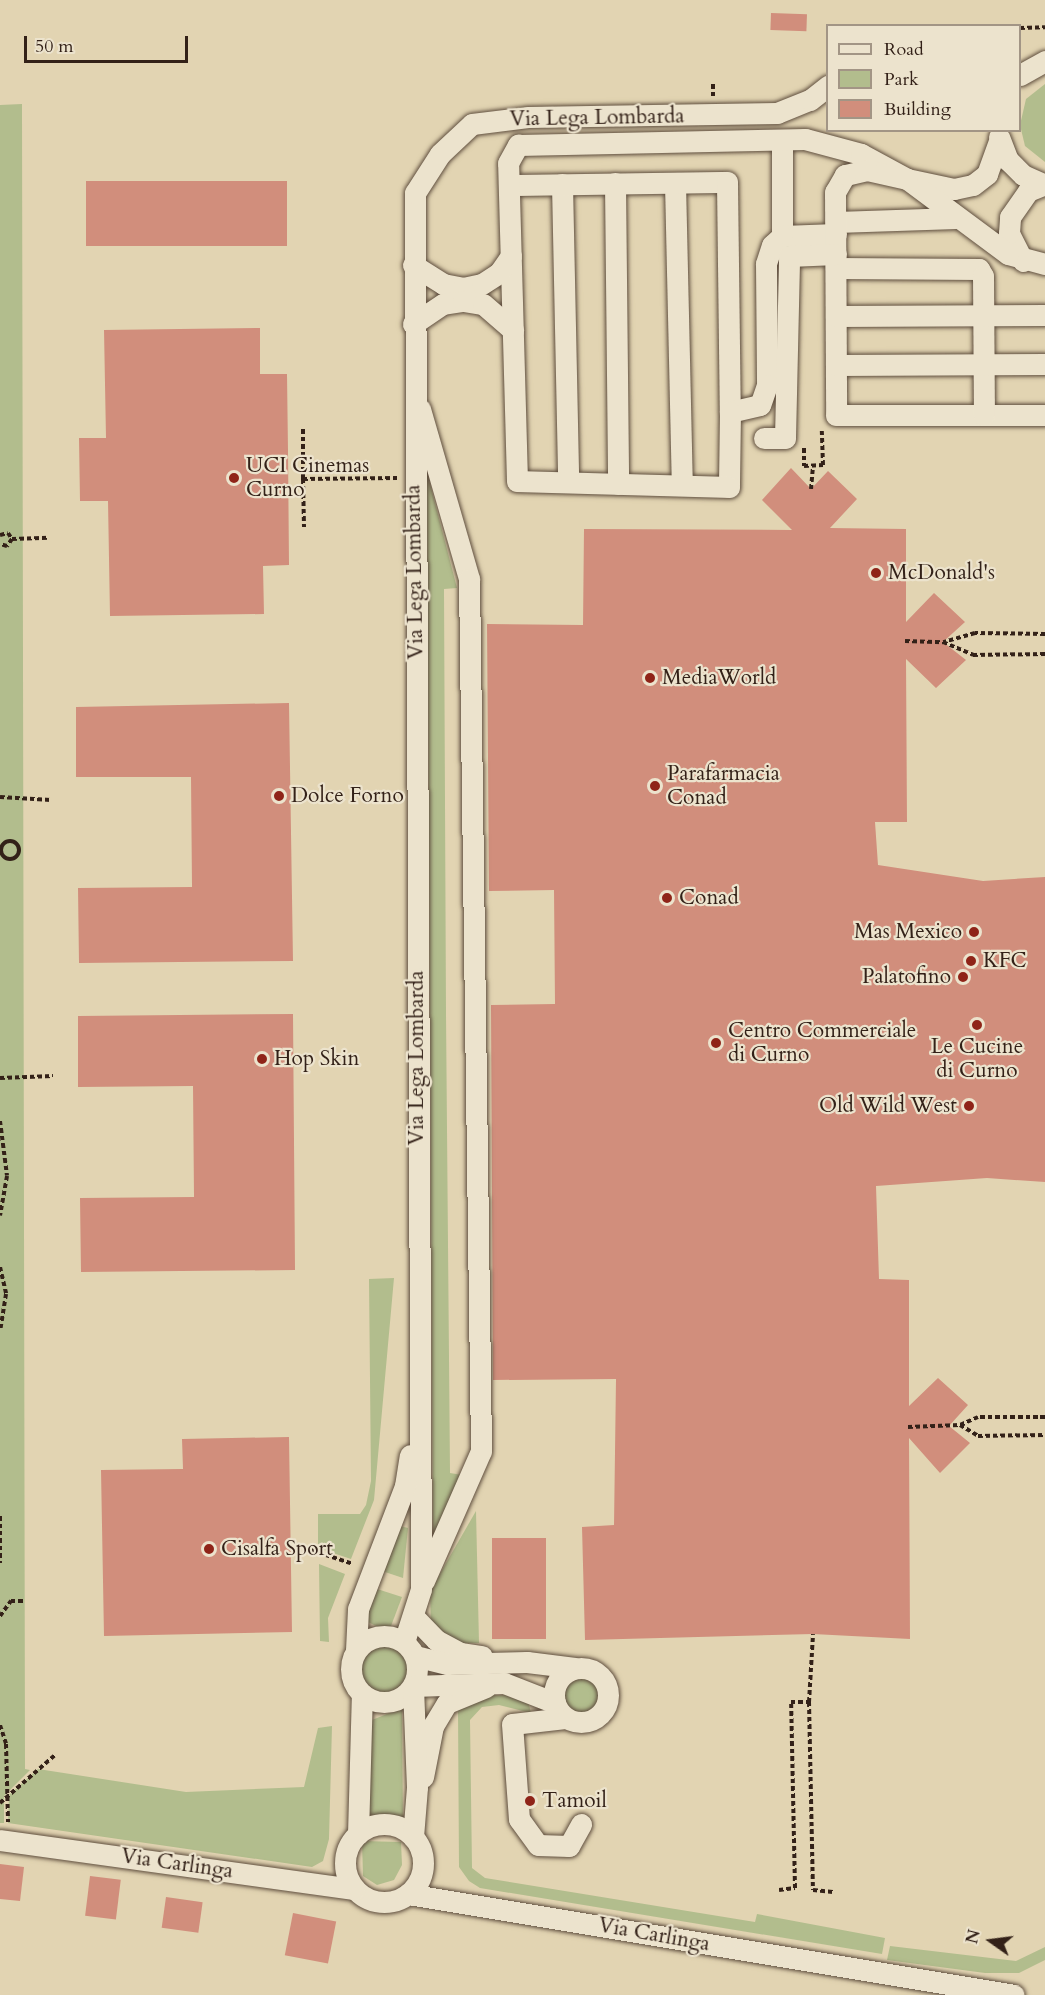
<!DOCTYPE html>
<style>
body{margin:0}
#map{position:relative;width:1045px;height:1995px;overflow:hidden;background:#e2d4b2;font-family:Cardo,serif}
div>[style]{position:absolute}
[style*='--x']{left:calc(var(--x)*1px);top:calc(var(--y)*1px);width:calc(var(--w)*1px);rotate:calc(var(--a)*1deg)}
.green>*{inset:0;background:#b2bd8d}
.round{border-radius:50%}
.building>*{inset:0;background:#d18e7c;transform-origin:0 0}
.path>*{height:4px;margin-top:-2px;transform-origin:0;background:repeating-linear-gradient(90deg,#332118 0 4.5px,transparent 0 7.5px)}
.path>.ring{margin:-2px;padding:0;box-sizing:content-box;background:none;border:4px solid #332118;border-radius:50%}
.roads{filter:drop-shadow(0 0 2px #5f4e3e) drop-shadow(0 0 2px #5f4e3e)}
.minor>*{height:21px;margin:-10.5px;padding:0 10.5px;transform-origin:10.5px;border-radius:10.5px;background:#ece3cd}
.minor>.ring{margin:-10.5px;padding:0;box-sizing:content-box;background:none;border:21px solid #ece3cd;border-radius:50%}
.dots>*{width:16px;height:16px;translate:-50% -50%;box-sizing:border-box;border:3px solid #ece3cd;border-radius:50%}
span{translate:-50% -50%;white-space:nowrap;text-align:center;line-height:1.15;-webkit-text-stroke:4.5px #ece3cd;paint-order:stroke}
.street-label{font-size:21px;color:#332118}
.poi-label{font-size:21px;color:#332118}
.left{translate:0 -50%;text-align:left}
.right{translate:-100% -50%;text-align:right}
.legend{position:absolute;left:826px;top:24px;width:195px;height:108px;box-sizing:border-box;background:#ece3cd;border:2px solid #a29585;margin:0;padding:8px 10px;list-style:none;font-size:18px;color:#332118}
.legend li{display:flex;align-items:center;gap:12px;height:30px}
.legend b{width:30px;border:2px solid #a29585}
.north{position:absolute;left:961px;top:1911px;width:60px;height:60px;-webkit-text-stroke:4px #ece3cd;paint-order:stroke;rotate:284deg;font-size:16px;font-weight:700;line-height:24px;text-align:center;color:#332118}
.north::after{content:'';display:block;margin:auto;width:21px;height:27px;background:#332118;clip-path:polygon(50% 0,100% 100%,50% 72%,0 100%)}
.scale{position:absolute;left:24px;top:36px;width:164px;height:27px;box-sizing:border-box;border:3px solid #332118;border-top:0;padding-left:8px;font-size:18px;line-height:21px;white-space:nowrap;color:#332118;-webkit-text-stroke:4px #ece3cd;paint-order:stroke}
</style>
<div id="map">
<div class="green">
<div style="clip-path:polygon(1045px 84px,1045px 162px,1025px 146px,1020px 125px,1026px 99px)"></div>
<div style="clip-path:polygon(22px 104px,25px 1769px,30px 1770px,4px 1796px,4px 1823px,0 1823px,0 105px)"></div>
<div style="clip-path:polygon(427px 472px,457px 588px,444px 589px,446px 1013px,450px 1473px,462px 1475px,433px 1541px)"></div>
<div style="clip-path:polygon(394px 1278px,374px 1500px,351px 1559px,318px 1548px,318px 1514px,360px 1514px,366px 1505px,371px 1481px,369px 1279px)"></div>
<div style="clip-path:polygon(476px 1511px,479px 1643px,461px 1643px,431px 1627px,430px 1591px)"></div>
<div style="clip-path:polygon(400px 1526px,408px 1528px,403px 1578px,382px 1571px)"></div>
<div style="clip-path:polygon(319px 1564px,345px 1574px,328px 1618px,329px 1642px,320px 1641px)"></div>
<div style="clip-path:polygon(374px 1588px,402px 1597px,391px 1626px,382px 1629px,366px 1621px)"></div>
<div class="round" style="left:359px;top:1644px;width:50px;height:50px"></div>
<div class="round" style="left:562px;top:1677px;width:36px;height:36px"></div>
<div style="clip-path:polygon(514px 1695px,528px 1701px,531px 1713px,499px 1705px,482px 1707px,470px 1720px,472px 1868px,485px 1878px,755px 1922px,757px 1914px,885px 1938px,882px 1954px,480px 1888px,469px 1881px,459px 1867px,458px 1710px,470px 1696px)"></div>
<div style="clip-path:polygon(402px 1708px,403px 1829px,380px 1825px,358px 1834px,367px 1722px)"></div>
<div style="clip-path:polygon(332px 1726px,329px 1839px,323px 1861px,312px 1867px,8px 1823px,9px 1795px,38px 1769px,186px 1792px,304px 1787px,318px 1728px)"></div>
<div style="clip-path:polygon(362px 1841px,401px 1842px,402px 1865px,394px 1880px,377px 1885px,363px 1876px)"></div>
<div style="clip-path:polygon(890px 1946px,1016px 1961px,1045px 1947px,1045px 1960px,1019px 1973px,985px 1973px,887px 1960px)"></div>
</div>
<div class="building">
<div style="left:771px;top:13px;width:36px;height:17px;rotate:2deg"></div>
<div style="left:287px;top:181px;width:65px;height:201px;rotate:90deg"></div>
<div style="clip-path:polygon(260px 328px,260px 374px,287px 374px,288px 451px,289px 565px,263px 566px,264px 614px,110px 616px,108px 501px,80px 501px,79px 438px,106px 438px,104px 330px)"></div>
<div style="clip-path:polygon(791px 468px,811px 489px,828px 471px,857px 499px,830px 528px,906px 529px,906px 622px,934px 593px,965px 622px,943px 642px,966px 660px,936px 688px,906px 659px,907px 822px,875px 822px,878px 865px,983px 881px,1045px 877px,1045px 1182px,987px 1178px,876px 1186px,879px 1279px,909px 1280px,909px 1406px,938px 1378px,968px 1405px,949px 1426px,970px 1443px,940px 1473px,909px 1438px,910px 1639px,813px 1634px,585px 1640px,582px 1527px,614px 1525px,616px 1379px,493px 1380px,491px 1005px,555px 1004px,554px 890px,489px 891px,487px 624px,583px 625px,584px 529px,792px 530px,762px 500px)"></div>
<div style="clip-path:polygon(289px 703px,293px 961px,79px 963px,78px 888px,192px 887px,191px 777px,76px 777px,76px 707px)"></div>
<div style="clip-path:polygon(293px 1014px,295px 1270px,81px 1272px,80px 1198px,194px 1197px,193px 1086px,78px 1087px,78px 1016px)"></div>
<div style="clip-path:polygon(289px 1437px,292px 1632px,104px 1636px,101px 1470px,183px 1469px,182px 1439px)"></div>
<div style="left:492px;top:1538px;width:54px;height:101px"></div>
<div style="clip-path:polygon(0 1864px,24px 1867px,20px 1901px,0 1899px)"></div>
<div style="left:90px;top:1876px;width:31px;height:40px;rotate:7deg"></div>
<div style="left:166px;top:1897px;width:37px;height:31px;rotate:8deg"></div>
<div style="left:293px;top:1913px;width:44px;height:43px;rotate:11deg"></div>
</div>
<div class="path">
<div style="--x:1020;--y:28;--w:25;--a:-2"></div>
<div style="--x:713;--y:96;--w:14;--a:-90"></div>
<div style="--x:303;--y:429;--w:50;--a:90"></div>
<div style="--x:303;--y:479;--w:94;--a:-0.6"></div>
<div style="--x:804;--y:448;--w:18;--a:90"></div>
<div style="--x:804;--y:466;--w:19;--a:-3"></div>
<div style="--x:823;--y:465;--w:34;--a:-92"></div>
<div style="--x:303;--y:479;--w:48;--a:88.8"></div>
<div style="--x:811;--y:489;--w:24;--a:-85"></div>
<div style="--x:0;--y:535;--w:8;--a:-14"></div>
<div style="--x:8;--y:533;--w:7;--a:56"></div>
<div style="--x:12;--y:539;--w:9;--a:126"></div>
<div style="--x:7;--y:546;--w:7;--a:-164"></div>
<div style="--x:12;--y:539;--w:37;--a:-2"></div>
<div style="--x:1045;--y:634;--w:70;--a:-179.2"></div>
<div style="--x:975;--y:633;--w:33;--a:164"></div>
<div style="--x:943;--y:642;--w:33;--a:23"></div>
<div style="--x:973;--y:655;--w:72;--a:-0.8"></div>
<div style="--x:905;--y:641;--w:38;--a:2"></div>
<div style="--x:0;--y:797;--w:51;--a:3.4"></div>
<div class="ring" style="left:1px;top:841px;width:14px;height:14px"></div>
<div style="--x:0;--y:1078;--w:53;--a:-2.2"></div>
<div style="--x:0;--y:1121;--w:55;--a:82.7"></div>
<div style="--x:7;--y:1176;--w:40;--a:100"></div>
<div style="--x:0;--y:1267;--w:28;--a:77"></div>
<div style="--x:6;--y:1294;--w:36;--a:99"></div>
<div style="--x:1045;--y:1417;--w:67;--a:180"></div>
<div style="--x:978;--y:1417;--w:20;--a:156"></div>
<div style="--x:960;--y:1425;--w:21;--a:31"></div>
<div style="--x:978;--y:1436;--w:67;--a:-0.9"></div>
<div style="--x:908;--y:1427;--w:52;--a:-2.2"></div>
<div style="--x:0;--y:1516;--w:47;--a:90"></div>
<div style="--x:311;--y:1550;--w:44;--a:18.4"></div>
<div style="--x:0;--y:1616;--w:19;--a:-54"></div>
<div style="--x:11;--y:1601;--w:15;--a:0"></div>
<div style="--x:809;--y:1702;--w:68;--a:-86.6"></div>
<div style="--x:0;--y:1725;--w:20;--a:72"></div>
<div style="--x:6;--y:1744;--w:78;--a:88.5"></div>
<div style="--x:0;--y:1803;--w:73;--a:-41.1"></div>
<div style="--x:779;--y:1890;--w:16;--a:-7"></div>
<div style="--x:795;--y:1888;--w:186;--a:-91.2"></div>
<div style="--x:791;--y:1702;--w:18;--a:0"></div>
<div style="--x:809;--y:1702;--w:188;--a:88.8"></div>
<div style="--x:813;--y:1890;--w:20;--a:6"></div>
</div>
<div class="roads">
<div class="minor">
<div style="--x:1020;--y:75;--w:29;--a:-29"></div>
<div style="--x:999;--y:137;--w:25;--a:69"></div>
<div style="--x:1008;--y:160;--w:21;--a:45"></div>
<div style="--x:1023;--y:175;--w:24;--a:24"></div>
<div style="--x:782;--y:140;--w:96;--a:90"></div>
<div style="--x:615;--y:183;--w:301;--a:89.4"></div>
<div style="--x:675;--y:183;--w:302;--a:88.7"></div>
<div style="--x:562;--y:184;--w:298;--a:88.8"></div>
<div style="--x:509;--y:185;--w:218;--a:-0.8"></div>
<div style="--x:727;--y:182;--w:230;--a:89.3"></div>
<div style="--x:836;--y:222;--w:120;--a:-1.9"></div>
<div style="--x:836;--y:234;--w:54;--a:177.9"></div>
<div style="--x:782;--y:236;--w:13;--a:138"></div>
<div style="--x:772;--y:245;--w:20;--a:108"></div>
<div style="--x:766;--y:264;--w:121;--a:89.5"></div>
<div style="--x:767;--y:385;--w:21;--a:109"></div>
<div style="--x:760;--y:405;--w:31;--a:167"></div>
<div style="--x:730;--y:412;--w:75;--a:90.8"></div>
<div style="--x:729;--y:487;--w:212;--a:-178.4"></div>
<div style="--x:517;--y:481;--w:318;--a:-91.6"></div>
<div style="--x:508;--y:163;--w:21;--a:-61"></div>
<div style="--x:518;--y:145;--w:287;--a:-1.2"></div>
<div style="--x:805;--y:139;--w:58;--a:15"></div>
<div style="--x:861;--y:154;--w:52;--a:28.5"></div>
<div style="--x:907;--y:179;--w:48;--a:12"></div>
<div style="--x:954;--y:189;--w:19;--a:-12"></div>
<div style="--x:973;--y:185;--w:18;--a:-38"></div>
<div style="--x:987;--y:174;--w:35;--a:-70"></div>
<div style="--x:1023;--y:261;--w:31;--a:-117"></div>
<div style="--x:1009;--y:233;--w:16;--a:-86"></div>
<div style="--x:1010;--y:217;--w:32;--a:-55"></div>
<div style="--x:1028;--y:191;--w:16;--a:-22"></div>
<div style="--x:1045;--y:264;--w:38;--a:-165"></div>
<div style="--x:1008;--y:254;--w:126;--a:-143.4"></div>
<div style="--x:907;--y:179;--w:41;--a:-167.3"></div>
<div style="--x:867;--y:170;--w:23;--a:167"></div>
<div style="--x:845;--y:175;--w:20;--a:120"></div>
<div style="--x:835;--y:192;--w:223;--a:89.7"></div>
<div style="--x:836;--y:415;--w:209;--a:0"></div>
<div style="--x:413;--y:265;--w:36;--a:32"></div>
<div style="--x:443;--y:284;--w:20;--a:11"></div>
<div style="--x:463;--y:288;--w:19;--a:-12"></div>
<div style="--x:482;--y:284;--w:20;--a:-33"></div>
<div style="--x:499;--y:273;--w:21;--a:-55"></div>
<div style="--x:836;--y:268;--w:143;--a:0.4"></div>
<div style="--x:979;--y:269;--w:8;--a:60"></div>
<div style="--x:983;--y:276;--w:139;--a:89.6"></div>
<div style="--x:836;--y:316;--w:209;--a:-0.3"></div>
<div style="--x:413;--y:324;--w:36;--a:-34"></div>
<div style="--x:443;--y:304;--w:20;--a:-9"></div>
<div style="--x:463;--y:301;--w:20;--a:9"></div>
<div style="--x:483;--y:304;--w:40;--a:41"></div>
<div style="--x:836;--y:365;--w:209;--a:-0.3"></div>
<div style="--x:420;--y:409;--w:177;--a:73.9"></div>
<div style="--x:469;--y:579;--w:872;--a:89.21"></div>
<div style="--x:481;--y:1451;--w:142;--a:113.7"></div>
<div style="--x:764;--y:438;--w:21;--a:0"></div>
<div style="--x:785;--y:438;--w:182;--a:-88.7"></div>
<div style="--x:789;--y:256;--w:47;--a:-2.4"></div>
<div style="--x:413;--y:1616;--w:33;--a:46"></div>
<div style="--x:436;--y:1640;--w:27;--a:28"></div>
<div style="--x:460;--y:1653;--w:22;--a:8"></div>
<div class="ring" style="left:351px;top:1636px;width:45px;height:45px"></div>
<div style="--x:404;--y:1642;--w:56;--a:-72.2"></div>
<div style="--x:421;--y:1589;--w:1396;--a:-90.25"></div>
<div style="--x:415;--y:193;--w:46;--a:-57.3"></div>
<div style="--x:440;--y:154;--w:44;--a:-43.2"></div>
<div style="--x:472;--y:124;--w:56;--a:-7.1"></div>
<div style="--x:528;--y:117;--w:249;--a:-0.9"></div>
<div style="--x:777;--y:113;--w:35;--a:-22"></div>
<div style="--x:810;--y:100;--w:23;--a:-38"></div>
<div style="--x:356;--y:1650;--w:41;--a:-87.2"></div>
<div style="--x:358;--y:1609;--w:132;--a:-69.1"></div>
<div style="--x:405;--y:1486;--w:31;--a:-81"></div>
<div style="--x:415;--y:1656;--w:33;--a:14"></div>
<div style="--x:447;--y:1664;--w:80;--a:-1.4"></div>
<div style="--x:527;--y:1662;--w:48;--a:7.1"></div>
<div class="ring" style="left:554px;top:1668px;width:33px;height:33px"></div>
<div style="--x:565;--y:1718;--w:53;--a:173.5"></div>
<div style="--x:512;--y:1724;--w:95;--a:85.8"></div>
<div style="--x:519;--y:1819;--w:32;--a:54"></div>
<div style="--x:538;--y:1845;--w:31;--a:2"></div>
<div style="--x:569;--y:1846;--w:25;--a:-61"></div>
<div style="--x:423;--y:1777;--w:52;--a:-78.9"></div>
<div style="--x:433;--y:1726;--w:27;--a:-59"></div>
<div style="--x:447;--y:1703;--w:42;--a:-22.3"></div>
<div class="ring" style="left:345px;top:1824px;width:57px;height:57px"></div>
<div style="--x:358;--y:1834;--w:140;--a:-88.4"></div>
<div style="--x:413;--y:1837;--w:50;--a:-85.4"></div>
<div style="--x:417;--y:1787;--w:101;--a:-92.3"></div>
<div style="--x:413;--y:1686;--w:91;--a:-1.9"></div>
<div style="--x:504;--y:1683;--w:55;--a:21.4"></div>
<div style="--x:0;--y:1840;--w:358;--a:7.9"></div>
<div style="--x:408;--y:1894;--w:614;--a:9.46"></div>
</div>
</div>
<div class="dots">
<div style="left:234px;top:478px;background:#8f2418"></div>
<div style="left:876px;top:573px;background:#8f2418"></div>
<div style="left:650px;top:678px;background:#8f2418"></div>
<div style="left:655px;top:786px;background:#8f2418"></div>
<div style="left:279px;top:796px;background:#8f2418"></div>
<div style="left:667px;top:898px;background:#8f2418"></div>
<div style="left:974px;top:932px;background:#8f2418"></div>
<div style="left:971px;top:961px;background:#8f2418"></div>
<div style="left:963px;top:977px;background:#8f2418"></div>
<div style="left:977px;top:1025px;background:#8f2418"></div>
<div style="left:716px;top:1043px;background:#8f2418"></div>
<div style="left:262px;top:1059px;background:#8f2418"></div>
<div style="left:969px;top:1106px;background:#8f2418"></div>
<div style="left:209px;top:1549px;background:#8f2418"></div>
<div style="left:530px;top:1801px;background:#8f2418"></div>
</div>
<div class="street-label">
<span style="left:597px;top:118px;rotate:-1deg">Via Lega Lombarda</span>
<span style="left:415px;top:572px;rotate:-91deg">Via Lega Lombarda</span>
<span style="left:417px;top:1058px;rotate:-90deg">Via Lega Lombarda</span>
<span style="left:177px;top:1864px;rotate:8deg">Via Carlinga</span>
<span style="left:654px;top:1935px;rotate:10deg">Via Carlinga</span>
</div>
<div class="poi-label">
<span class="left" style="left:246px;top:478px">UCI Cinemas<br>Curno</span>
<span class="left" style="left:888px;top:573px">McDonald's</span>
<span class="left" style="left:662px;top:678px">MediaWorld</span>
<span class="left" style="left:667px;top:786px">Parafarmacia<br>Conad</span>
<span class="left" style="left:291px;top:796px">Dolce Forno</span>
<span class="left" style="left:679px;top:898px">Conad</span>
<span class="right" style="left:962px;top:932px">Mas Mexico</span>
<span class="left" style="left:983px;top:961px">KFC</span>
<span class="right" style="left:951px;top:977px">Palatofino</span>
<span class="left" style="left:728px;top:1043px">Centro Commerciale<br>di Curno</span>
<span style="left:977px;top:1059px">Le Cucine<br>di Curno</span>
<span class="left" style="left:274px;top:1059px">Hop Skin</span>
<span class="right" style="left:957px;top:1106px">Old Wild West</span>
<span class="left" style="left:221px;top:1549px">Cisalfa Sport</span>
<span class="left" style="left:542px;top:1801px">Tamoil</span>
</div>
<ul class="legend">
<li><b style="height:8px;background:#ece3cd"></b>Road</li>
<li><b style="height:16px;background:#b2bd8d"></b>Park</li>
<li><b style="height:16px;background:#d18e7c"></b>Building</li>
</ul>
<div class="north">N</div>
<div class="scale">50 m</div>
</div>
